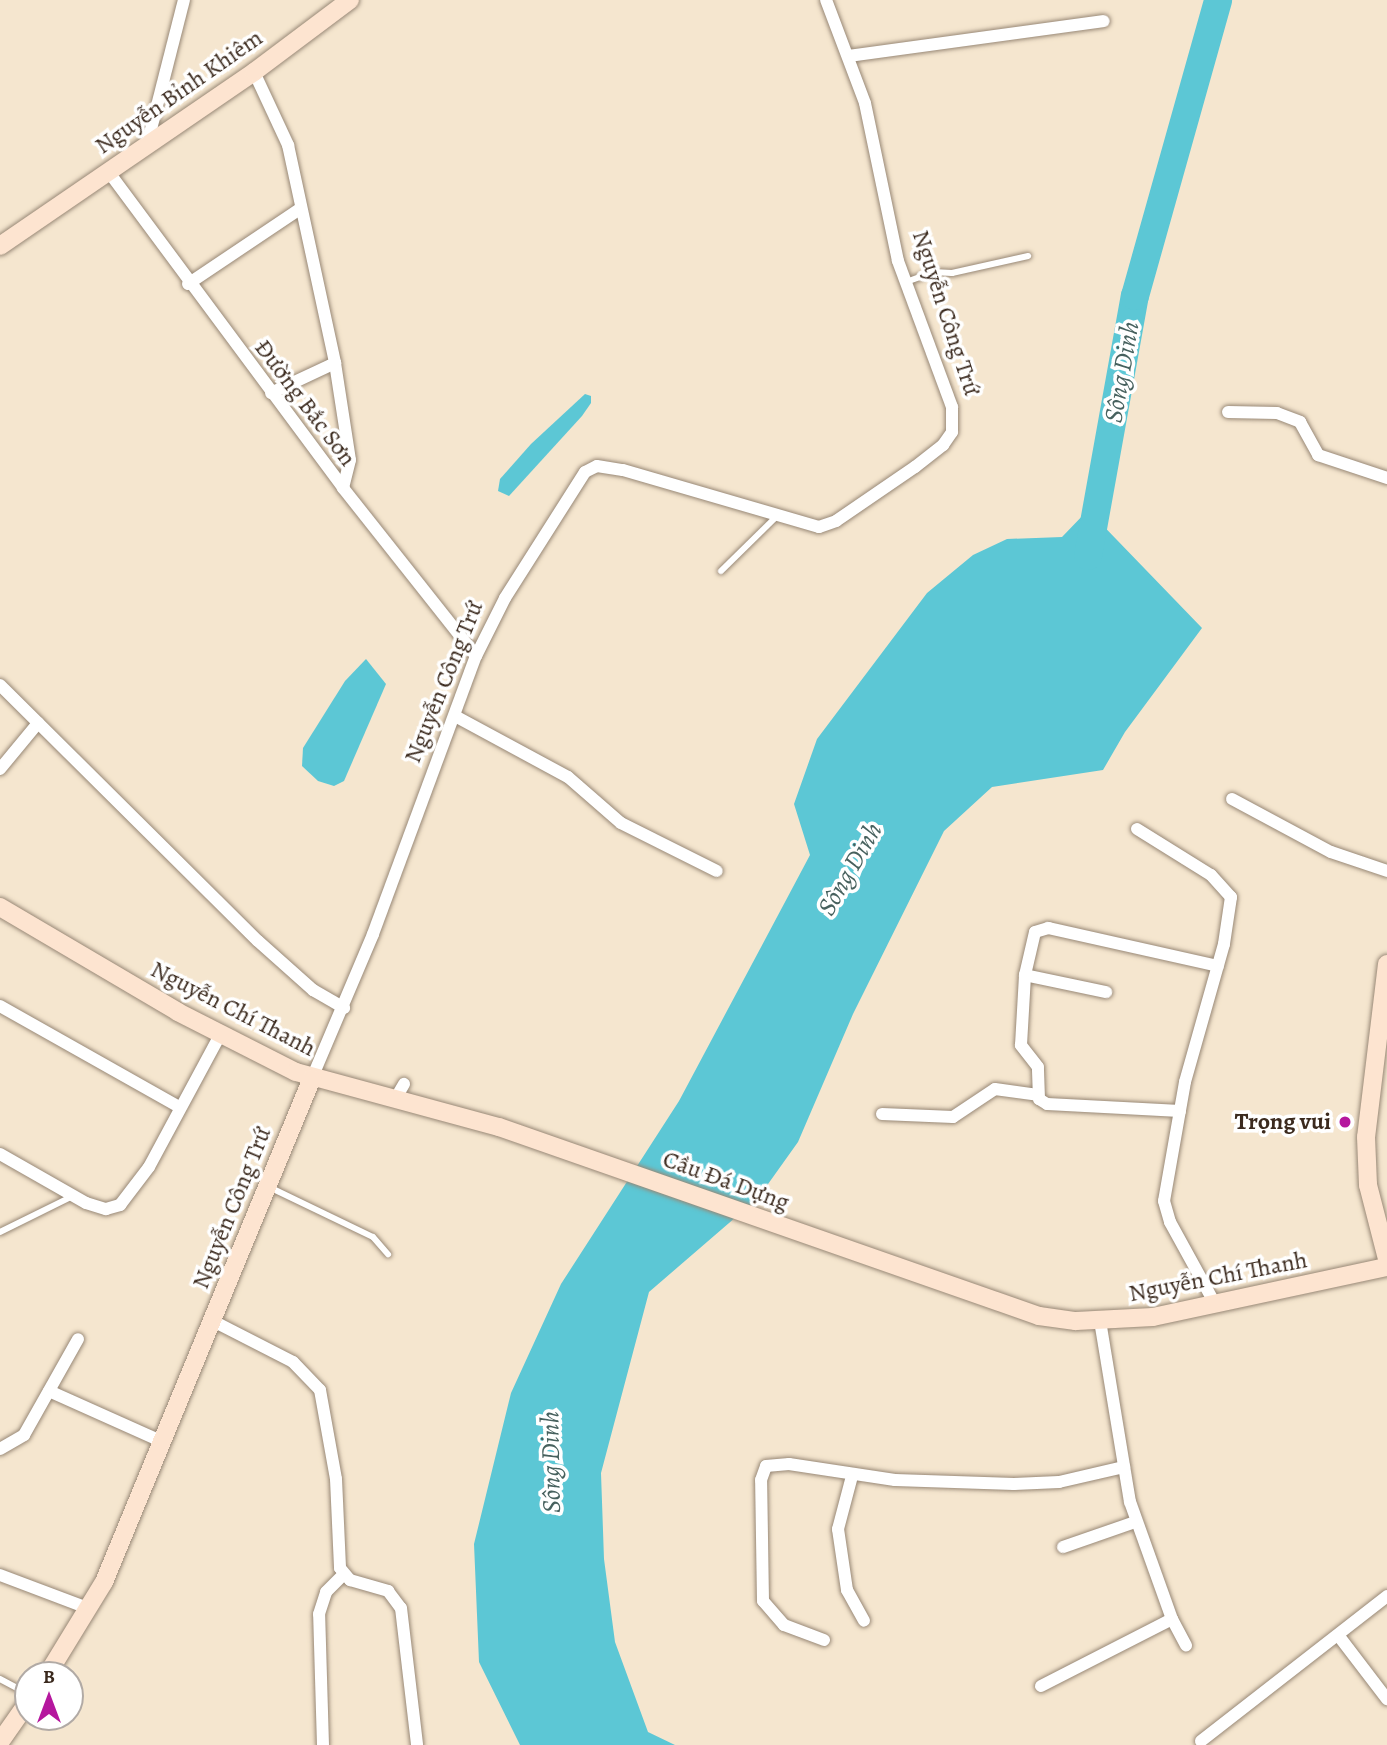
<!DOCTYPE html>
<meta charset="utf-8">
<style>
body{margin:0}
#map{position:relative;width:1387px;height:1745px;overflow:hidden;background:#f5e6cf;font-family:Alegreya,serif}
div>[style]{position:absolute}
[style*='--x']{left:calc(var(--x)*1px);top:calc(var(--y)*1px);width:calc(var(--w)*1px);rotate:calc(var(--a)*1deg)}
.water>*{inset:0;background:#5cc7d5}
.river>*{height:28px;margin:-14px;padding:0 14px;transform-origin:14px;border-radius:14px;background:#5cc7d5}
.roads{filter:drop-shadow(0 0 2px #988876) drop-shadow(0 0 2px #988876)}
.lane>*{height:6px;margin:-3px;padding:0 3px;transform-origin:3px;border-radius:3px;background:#fff}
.street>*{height:12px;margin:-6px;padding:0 6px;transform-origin:6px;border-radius:6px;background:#fff}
.secondary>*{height:18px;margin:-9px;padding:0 9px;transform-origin:9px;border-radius:9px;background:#fde4d0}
.dots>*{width:19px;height:19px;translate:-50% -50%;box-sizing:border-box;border:4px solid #fff;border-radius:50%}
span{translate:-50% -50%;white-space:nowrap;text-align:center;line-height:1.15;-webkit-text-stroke:7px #fff;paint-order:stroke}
.street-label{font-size:24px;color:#3b2a1e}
.poi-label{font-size:24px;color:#3b2a1e;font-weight:700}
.right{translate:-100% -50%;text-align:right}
.water-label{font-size:26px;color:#47615e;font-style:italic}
.north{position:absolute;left:14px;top:1661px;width:70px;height:70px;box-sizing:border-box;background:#fff;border:2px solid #b1aaa5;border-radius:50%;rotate:0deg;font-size:19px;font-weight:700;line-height:28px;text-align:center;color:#3b2a1e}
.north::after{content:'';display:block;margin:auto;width:24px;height:32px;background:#b5179e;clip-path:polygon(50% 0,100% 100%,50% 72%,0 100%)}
</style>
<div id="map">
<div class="water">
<div style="clip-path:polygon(585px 394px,591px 396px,591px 403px,582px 416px,509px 496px,498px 491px,500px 479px,531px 444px)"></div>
<div style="clip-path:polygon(1088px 510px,1202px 628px,1125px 732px,1103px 770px,992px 787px,944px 831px,853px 1014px,798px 1142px,758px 1198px,649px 1292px,601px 1473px,604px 1559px,615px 1642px,648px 1732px,675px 1745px,520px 1745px,479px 1662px,474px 1544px,511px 1393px,561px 1284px,679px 1101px,810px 855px,794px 804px,817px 739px,927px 593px,973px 555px,1007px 539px,1062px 537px)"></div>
<div style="clip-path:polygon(366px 659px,386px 684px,344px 781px,334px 786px,318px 781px,302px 766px,303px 748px,345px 681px)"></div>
</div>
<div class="river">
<div style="--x:1088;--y:556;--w:264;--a:-79.8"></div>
<div style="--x:1135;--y:296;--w:307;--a:-74.3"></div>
</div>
<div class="roads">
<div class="lane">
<div style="--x:906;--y:282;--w:29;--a:-20"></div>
<div style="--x:933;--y:272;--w:19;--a:3"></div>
<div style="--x:952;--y:273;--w:78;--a:-12.6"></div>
<div style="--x:721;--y:571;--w:80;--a:-44.5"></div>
<div style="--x:269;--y:1187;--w:115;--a:25.7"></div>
<div style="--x:373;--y:1237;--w:23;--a:49"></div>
<div style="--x:0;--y:1232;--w:81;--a:-26.3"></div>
<div style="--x:0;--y:1679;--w:32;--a:28"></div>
</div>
<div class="street">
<div style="--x:849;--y:56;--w:257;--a:-7.8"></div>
<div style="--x:254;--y:72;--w:81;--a:65"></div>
<div style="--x:288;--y:145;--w:223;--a:77.8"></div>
<div style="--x:335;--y:363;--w:98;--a:81.2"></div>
<div style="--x:350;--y:460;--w:29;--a:104"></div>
<div style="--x:147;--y:145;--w:150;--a:-75.7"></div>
<div style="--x:108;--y:171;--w:395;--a:53.4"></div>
<div style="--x:343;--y:488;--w:214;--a:51.6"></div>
<div style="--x:188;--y:284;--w:136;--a:-33.9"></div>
<div style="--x:271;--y:393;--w:71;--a:-25.1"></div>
<div style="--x:1228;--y:412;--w:49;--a:1.2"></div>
<div style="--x:1277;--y:413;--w:25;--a:21"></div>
<div style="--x:1300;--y:422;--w:38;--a:61"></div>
<div style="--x:1318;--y:455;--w:73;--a:18.4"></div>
<div style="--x:0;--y:685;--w:363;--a:44.8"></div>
<div style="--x:258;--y:941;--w:74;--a:41.7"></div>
<div style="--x:313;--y:990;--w:36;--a:30"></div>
<div style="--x:455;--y:716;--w:128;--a:28.4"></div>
<div style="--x:568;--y:777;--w:70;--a:41"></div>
<div style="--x:621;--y:823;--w:107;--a:26.6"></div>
<div style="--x:0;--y:769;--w:60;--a:-50.4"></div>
<div style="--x:1232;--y:799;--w:112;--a:28.2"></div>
<div style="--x:1331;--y:852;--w:59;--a:18.7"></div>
<div style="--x:1137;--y:829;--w:87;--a:31.9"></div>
<div style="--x:1211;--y:875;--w:30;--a:48"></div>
<div style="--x:1231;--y:897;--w:48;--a:98.5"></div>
<div style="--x:1224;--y:944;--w:143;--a:105.8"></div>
<div style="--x:1185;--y:1082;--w:121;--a:100"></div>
<div style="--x:1164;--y:1201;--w:22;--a:74"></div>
<div style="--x:1170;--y:1222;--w:94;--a:61.2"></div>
<div style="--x:1025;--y:975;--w:83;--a:11.9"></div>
<div style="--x:0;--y:1006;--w:206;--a:29.4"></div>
<div style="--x:312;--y:1078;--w:156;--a:-67"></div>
<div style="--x:373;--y:934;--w:296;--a:-69.7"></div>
<div style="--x:476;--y:656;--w:65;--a:-63.4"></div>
<div style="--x:505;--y:598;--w:149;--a:-57.6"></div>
<div style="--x:585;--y:472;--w:13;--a:-27"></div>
<div style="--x:597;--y:466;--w:26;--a:9"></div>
<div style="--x:623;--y:470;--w:204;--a:16.2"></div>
<div style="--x:819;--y:527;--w:18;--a:-19"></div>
<div style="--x:836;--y:521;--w:96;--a:-34.4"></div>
<div style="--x:915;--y:467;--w:36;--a:-38"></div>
<div style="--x:943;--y:445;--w:16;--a:-55"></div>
<div style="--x:952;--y:432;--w:25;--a:-90"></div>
<div style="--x:952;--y:407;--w:156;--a:-110.3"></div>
<div style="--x:898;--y:261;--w:161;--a:-101.8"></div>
<div style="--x:865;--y:103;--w:110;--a:-110.7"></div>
<div style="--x:397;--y:1096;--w:14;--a:-60"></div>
<div style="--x:1180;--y:1111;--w:133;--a:-177"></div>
<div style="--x:1047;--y:1104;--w:9;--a:-148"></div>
<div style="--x:1039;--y:1099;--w:32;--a:-92"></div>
<div style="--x:1038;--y:1067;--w:28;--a:-128"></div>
<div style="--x:1021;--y:1045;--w:70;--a:-86.7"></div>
<div style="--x:1025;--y:975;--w:44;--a:-76.9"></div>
<div style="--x:1035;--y:932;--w:14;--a:-17"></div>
<div style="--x:1048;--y:928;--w:174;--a:12.6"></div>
<div style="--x:882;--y:1114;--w:71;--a:2.4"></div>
<div style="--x:953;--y:1117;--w:50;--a:-33.7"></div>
<div style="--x:995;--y:1089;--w:43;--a:7.9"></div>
<div style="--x:0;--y:1154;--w:99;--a:29.7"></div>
<div style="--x:86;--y:1203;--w:21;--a:17"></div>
<div style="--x:106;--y:1209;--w:15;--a:-16"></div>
<div style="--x:120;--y:1205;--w:48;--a:-52.7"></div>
<div style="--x:149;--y:1167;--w:150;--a:-61.7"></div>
<div style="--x:213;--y:1321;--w:90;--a:27.1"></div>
<div style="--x:293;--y:1362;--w:39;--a:46"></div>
<div style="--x:320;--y:1390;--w:90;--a:79.8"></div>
<div style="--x:336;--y:1479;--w:89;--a:87.4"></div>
<div style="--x:340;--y:1568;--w:16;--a:50"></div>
<div style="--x:350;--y:1580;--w:40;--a:16"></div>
<div style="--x:388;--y:1591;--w:21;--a:53"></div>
<div style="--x:401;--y:1608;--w:138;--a:83.3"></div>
<div style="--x:49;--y:1391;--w:123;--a:24.1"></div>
<div style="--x:0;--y:1449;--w:28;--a:-30"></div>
<div style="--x:24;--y:1435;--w:110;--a:-60.6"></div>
<div style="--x:852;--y:1476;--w:55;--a:104.8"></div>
<div style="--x:838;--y:1529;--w:62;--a:81.6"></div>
<div style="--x:847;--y:1590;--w:35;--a:61"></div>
<div style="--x:1063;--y:1547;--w:76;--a:-19.1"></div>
<div style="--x:0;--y:1575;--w:96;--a:20.7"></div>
<div style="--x:1172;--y:1619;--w:30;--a:62"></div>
<div style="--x:1338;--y:1635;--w:81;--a:52.6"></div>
<div style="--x:824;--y:1640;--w:43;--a:-159.4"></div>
<div style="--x:784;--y:1625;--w:32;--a:-131"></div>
<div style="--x:763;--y:1601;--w:121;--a:-90.9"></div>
<div style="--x:761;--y:1480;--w:15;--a:-70"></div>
<div style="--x:766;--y:1466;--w:23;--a:-5"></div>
<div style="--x:789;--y:1464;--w:107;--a:8.6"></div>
<div style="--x:895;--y:1480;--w:119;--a:1.9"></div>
<div style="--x:1014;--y:1484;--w:45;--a:-2.5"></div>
<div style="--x:1059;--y:1482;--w:67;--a:-13"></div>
<div style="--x:1041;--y:1686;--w:147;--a:-27.1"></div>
<div style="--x:1172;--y:1619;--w:124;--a:-109.7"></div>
<div style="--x:1130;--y:1502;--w:183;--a:-99.4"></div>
<div style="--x:1201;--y:1741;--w:236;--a:-37.9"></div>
<div style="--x:323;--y:1745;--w:131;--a:-91.7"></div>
<div style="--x:319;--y:1614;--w:23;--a:-72"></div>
<div style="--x:326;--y:1592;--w:24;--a:-45"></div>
</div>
<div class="secondary">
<div style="--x:0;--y:246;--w:308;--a:-34.4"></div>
<div style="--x:254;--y:72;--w:120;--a:-36.9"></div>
<div style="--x:0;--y:907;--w:207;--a:30.5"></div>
<div style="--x:178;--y:1012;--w:132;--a:27"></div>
<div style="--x:296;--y:1072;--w:210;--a:15.2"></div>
<div style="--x:499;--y:1127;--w:572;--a:19.29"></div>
<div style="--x:1039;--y:1316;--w:37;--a:8"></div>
<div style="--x:1076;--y:1321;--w:77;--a:-3"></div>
<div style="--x:1153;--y:1317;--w:239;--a:-12.1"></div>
<div style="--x:1387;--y:964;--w:174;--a:96.9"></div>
<div style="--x:1366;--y:1137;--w:48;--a:87.6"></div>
<div style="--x:1368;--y:1185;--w:76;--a:75.6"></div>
<div style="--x:47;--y:1675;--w:109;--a:-58.5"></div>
<div style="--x:104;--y:1582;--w:545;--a:-67.57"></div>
<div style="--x:0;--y:1742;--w:49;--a:-55"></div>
</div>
</div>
<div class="dots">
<div style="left:1345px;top:1122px;background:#b5179e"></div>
</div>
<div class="street-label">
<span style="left:179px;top:92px;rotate:-35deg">Nguyễn Bỉnh Khiêm</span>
<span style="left:946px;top:313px;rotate:72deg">Nguyễn Công Trứ</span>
<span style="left:305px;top:403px;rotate:53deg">Đường Bắc Sơn</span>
<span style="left:444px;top:682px;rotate:-68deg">Nguyễn Công Trứ</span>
<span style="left:233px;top:1009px;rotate:27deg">Nguyễn Chí Thanh</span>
<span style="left:726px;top:1181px;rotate:20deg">Cầu Đá Dựng</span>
<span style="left:232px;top:1208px;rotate:-68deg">Nguyễn Công Trứ</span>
<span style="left:1218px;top:1277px;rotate:-11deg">Nguyễn Chí Thanh</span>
</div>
<div class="poi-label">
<span class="right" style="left:1331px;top:1122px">Trọng vui</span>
</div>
<div class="water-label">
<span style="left:1122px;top:372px;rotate:-80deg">Sông Dinh</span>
<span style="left:850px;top:869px;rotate:-60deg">Sông Dinh</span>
<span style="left:551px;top:1462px;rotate:-91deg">Sông Dinh</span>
</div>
<div class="north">B</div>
</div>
